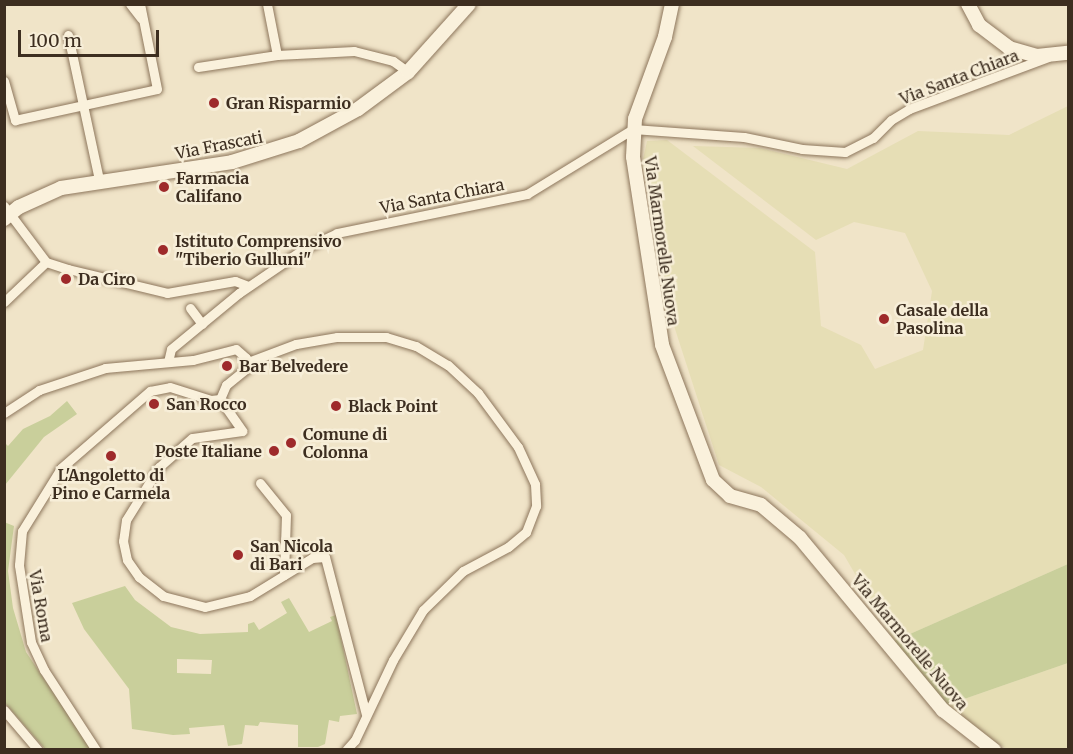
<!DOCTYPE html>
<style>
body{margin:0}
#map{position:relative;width:1073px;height:754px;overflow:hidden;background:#f0e4c8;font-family:Merriweather,serif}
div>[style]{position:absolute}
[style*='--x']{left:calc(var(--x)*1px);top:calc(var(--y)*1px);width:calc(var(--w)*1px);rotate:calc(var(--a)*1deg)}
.farmland>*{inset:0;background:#e6deb5}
.green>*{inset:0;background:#c9cf9b}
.roads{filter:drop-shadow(0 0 2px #8d765c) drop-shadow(0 0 2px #8d765c)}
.street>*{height:9px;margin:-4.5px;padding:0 4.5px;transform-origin:4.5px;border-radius:4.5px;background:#faf1dc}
.secondary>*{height:14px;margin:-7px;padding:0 7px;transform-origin:7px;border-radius:7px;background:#faf1dc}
.dots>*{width:16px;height:16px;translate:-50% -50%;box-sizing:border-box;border:3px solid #f7eed8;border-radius:50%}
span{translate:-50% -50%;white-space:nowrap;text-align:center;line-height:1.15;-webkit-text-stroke:5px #f7eed8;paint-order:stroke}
.street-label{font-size:16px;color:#3d2e20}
.poi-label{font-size:16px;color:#3d2e20;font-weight:700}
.left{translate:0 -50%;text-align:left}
.right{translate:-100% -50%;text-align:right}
.frame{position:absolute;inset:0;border:6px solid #3d2e20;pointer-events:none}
.scale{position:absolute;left:18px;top:30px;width:141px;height:27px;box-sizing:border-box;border:3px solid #3d2e20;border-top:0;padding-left:8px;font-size:18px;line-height:21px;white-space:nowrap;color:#3d2e20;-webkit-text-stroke:4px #f7eed8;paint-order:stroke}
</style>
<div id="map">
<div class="farmland">
<div style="clip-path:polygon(1068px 106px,1068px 564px,894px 641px,844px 555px,761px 487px,719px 465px,675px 329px,642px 164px,647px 141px,667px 140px,815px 252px,821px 326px,861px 345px,875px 369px,923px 350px,932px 291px,905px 233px,854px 222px,816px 240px,693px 146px,760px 148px,847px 169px,918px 131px,1009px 135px)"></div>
<div style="clip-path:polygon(1068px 663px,1068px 749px,1007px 749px,972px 728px,947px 705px)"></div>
</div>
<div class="green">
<div style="clip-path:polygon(67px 401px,77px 414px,44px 437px,5px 485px,5px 443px,8px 446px,23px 429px,50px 416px)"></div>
<div style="clip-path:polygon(4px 522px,14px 526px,8px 571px,13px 608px,26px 652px,91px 749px,45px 749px,5px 703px)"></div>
<div style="clip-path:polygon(1068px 564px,1068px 663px,947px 705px,894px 641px)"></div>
<div style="clip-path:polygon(evenodd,125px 586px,135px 600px,171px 627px,200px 634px,248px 632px,248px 624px,254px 622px,259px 630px,287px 613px,281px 602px,289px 598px,309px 632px,332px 621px,330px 617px,336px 615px,357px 714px,340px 716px,339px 722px,329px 720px,325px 744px,318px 747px,298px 747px,298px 725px,260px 722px,258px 726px,245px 725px,242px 744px,228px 746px,224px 725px,189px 728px,190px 734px,173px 735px,132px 729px,129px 689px,84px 629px,72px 603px,125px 586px,177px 659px,212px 660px,211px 674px,177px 673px,177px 659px)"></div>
</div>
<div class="roads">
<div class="street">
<div style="--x:130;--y:4;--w:18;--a:52"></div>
<div style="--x:267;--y:4;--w:52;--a:78.9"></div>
<div style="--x:68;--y:35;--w:148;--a:77.9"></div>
<div style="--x:198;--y:67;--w:80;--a:-8.6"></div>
<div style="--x:277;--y:55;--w:77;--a:-3"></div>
<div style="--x:354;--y:51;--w:40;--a:14.4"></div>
<div style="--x:393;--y:61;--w:19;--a:36"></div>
<div style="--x:4;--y:81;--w:41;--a:74.2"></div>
<div style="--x:15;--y:120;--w:145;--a:-12.3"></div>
<div style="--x:157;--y:89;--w:87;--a:-101.3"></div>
<div style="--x:4;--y:206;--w:70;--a:53.1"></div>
<div style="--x:46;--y:262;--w:23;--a:18"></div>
<div style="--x:68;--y:269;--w:102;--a:13.6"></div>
<div style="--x:167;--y:293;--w:69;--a:-10"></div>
<div style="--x:235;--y:281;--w:14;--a:21"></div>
<div style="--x:4;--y:302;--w:58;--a:-43.6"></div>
<div style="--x:190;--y:308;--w:20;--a:53"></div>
<div style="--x:168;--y:362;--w:13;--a:-77"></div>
<div style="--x:171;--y:349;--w:88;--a:-39.5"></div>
<div style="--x:239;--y:293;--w:80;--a:-34.3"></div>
<div style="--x:305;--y:248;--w:35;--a:-25"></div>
<div style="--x:337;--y:233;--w:194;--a:-11.6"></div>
<div style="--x:527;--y:194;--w:124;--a:-31.5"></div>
<div style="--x:633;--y:129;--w:111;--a:4.1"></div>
<div style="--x:744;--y:137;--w:59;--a:11.7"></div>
<div style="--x:802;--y:149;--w:43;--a:4"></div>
<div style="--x:845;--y:152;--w:31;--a:-27"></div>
<div style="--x:873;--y:138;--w:25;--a:-45"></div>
<div style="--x:891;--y:120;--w:21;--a:-31"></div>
<div style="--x:909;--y:109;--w:148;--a:-20.5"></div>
<div style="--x:248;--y:362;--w:51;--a:-20.6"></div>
<div style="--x:296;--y:344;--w:42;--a:-9.7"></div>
<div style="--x:337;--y:337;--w:49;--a:0"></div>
<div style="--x:386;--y:337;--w:31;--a:17"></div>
<div style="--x:416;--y:346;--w:37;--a:31"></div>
<div style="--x:448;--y:365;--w:41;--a:43"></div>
<div style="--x:478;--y:393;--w:67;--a:53.5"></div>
<div style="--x:518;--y:447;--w:41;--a:65.3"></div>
<div style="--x:535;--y:484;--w:22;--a:87"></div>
<div style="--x:536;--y:506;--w:28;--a:111"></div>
<div style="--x:526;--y:532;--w:23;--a:140"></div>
<div style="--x:508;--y:547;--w:51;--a:151.9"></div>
<div style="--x:463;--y:571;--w:56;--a:135.7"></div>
<div style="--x:423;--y:610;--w:58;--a:121"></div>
<div style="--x:393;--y:660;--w:89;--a:115.4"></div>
<div style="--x:355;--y:740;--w:13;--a:132"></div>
<div style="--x:220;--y:399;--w:39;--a:55"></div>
<div style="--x:4;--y:413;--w:42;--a:-33.3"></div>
<div style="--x:39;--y:390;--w:70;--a:-18.4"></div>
<div style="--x:105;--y:368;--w:88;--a:-5.2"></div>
<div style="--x:193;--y:360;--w:44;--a:-14.3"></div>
<div style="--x:236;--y:349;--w:13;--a:42"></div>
<div style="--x:246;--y:358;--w:10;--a:84"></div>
<div style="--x:247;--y:368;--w:27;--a:141"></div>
<div style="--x:226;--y:385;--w:15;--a:113"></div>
<div style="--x:242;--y:431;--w:50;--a:172"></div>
<div style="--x:192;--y:438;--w:44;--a:138.7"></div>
<div style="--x:159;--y:467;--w:62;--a:121.9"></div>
<div style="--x:126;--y:520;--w:21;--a:98"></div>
<div style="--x:123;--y:541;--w:19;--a:78"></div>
<div style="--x:127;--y:560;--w:21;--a:55"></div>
<div style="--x:139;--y:577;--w:31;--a:38"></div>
<div style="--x:163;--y:596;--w:43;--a:14.7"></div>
<div style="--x:205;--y:607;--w:46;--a:-13.7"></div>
<div style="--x:250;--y:596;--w:73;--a:-31.5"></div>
<div style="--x:312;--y:558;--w:13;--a:-4"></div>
<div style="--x:325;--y:557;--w:162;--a:75.4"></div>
<div style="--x:260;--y:483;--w:41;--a:50.9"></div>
<div style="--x:286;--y:515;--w:60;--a:91.9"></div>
<div style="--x:4;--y:710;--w:52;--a:49.6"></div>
<div style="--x:96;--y:750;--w:95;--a:-123"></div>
<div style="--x:44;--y:670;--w:31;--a:-115"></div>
<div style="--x:31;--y:642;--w:78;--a:-98.9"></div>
<div style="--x:19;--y:565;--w:34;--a:-85"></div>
<div style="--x:22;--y:531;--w:74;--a:-58.2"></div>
<div style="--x:61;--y:468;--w:118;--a:-40.9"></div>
<div style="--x:150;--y:391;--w:20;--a:-11"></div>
<div style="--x:170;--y:387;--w:43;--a:17.6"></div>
<div style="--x:211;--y:400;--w:9;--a:-6"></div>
</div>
<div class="secondary">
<div style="--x:672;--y:4;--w:34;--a:102"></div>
<div style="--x:665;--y:37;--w:87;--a:110.1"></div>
<div style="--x:635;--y:119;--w:38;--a:93"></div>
<div style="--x:633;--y:157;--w:190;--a:81.2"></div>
<div style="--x:662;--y:345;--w:144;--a:69.3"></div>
<div style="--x:713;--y:480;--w:23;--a:43"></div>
<div style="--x:730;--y:496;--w:32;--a:16"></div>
<div style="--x:761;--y:505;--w:51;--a:40.2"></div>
<div style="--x:800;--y:538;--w:224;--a:50.3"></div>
<div style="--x:943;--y:710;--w:65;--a:38.1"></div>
<div style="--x:968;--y:4;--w:24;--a:62"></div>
<div style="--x:979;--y:25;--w:38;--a:37"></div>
<div style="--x:1009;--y:48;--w:29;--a:16"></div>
<div style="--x:1037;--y:56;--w:31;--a:-6"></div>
<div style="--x:4;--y:219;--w:19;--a:-39"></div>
<div style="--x:19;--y:207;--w:46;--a:-24.3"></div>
<div style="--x:61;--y:188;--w:173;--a:-8.6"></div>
<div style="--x:232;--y:162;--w:70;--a:-17.4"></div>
<div style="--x:299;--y:141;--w:67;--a:-28.5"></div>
<div style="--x:358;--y:109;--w:62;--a:-36.5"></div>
<div style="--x:408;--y:72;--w:91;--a:-48.1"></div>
</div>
</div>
<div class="dots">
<div style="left:214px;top:103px;background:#9e2a2b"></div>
<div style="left:164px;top:187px;background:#9e2a2b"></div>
<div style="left:163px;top:250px;background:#9e2a2b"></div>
<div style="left:66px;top:279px;background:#9e2a2b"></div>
<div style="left:884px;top:319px;background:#9e2a2b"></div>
<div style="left:227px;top:366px;background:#9e2a2b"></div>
<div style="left:154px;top:404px;background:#9e2a2b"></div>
<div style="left:336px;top:406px;background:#9e2a2b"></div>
<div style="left:291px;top:443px;background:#9e2a2b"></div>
<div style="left:274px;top:451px;background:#9e2a2b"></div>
<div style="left:111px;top:456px;background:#9e2a2b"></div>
<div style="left:238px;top:555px;background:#9e2a2b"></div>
</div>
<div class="street-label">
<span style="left:959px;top:77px;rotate:-21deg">Via Santa Chiara</span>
<span style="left:219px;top:145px;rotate:-11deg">Via Frascati</span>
<span style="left:442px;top:196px;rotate:-11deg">Via Santa Chiara</span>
<span style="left:662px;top:241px;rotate:82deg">Via Marmorelle Nuova</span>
<span style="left:41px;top:606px;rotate:80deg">Via Roma</span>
<span style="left:910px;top:642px;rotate:50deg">Via Marmorelle Nuova</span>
</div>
<div class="poi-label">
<span class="left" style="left:226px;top:103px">Gran Risparmio</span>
<span class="left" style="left:176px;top:187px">Farmacia<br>Califano</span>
<span class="left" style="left:175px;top:250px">Istituto Comprensivo<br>"Tiberio Gulluni"</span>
<span class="left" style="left:78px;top:279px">Da Ciro</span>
<span class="left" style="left:896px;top:319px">Casale della<br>Pasolina</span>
<span class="left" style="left:239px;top:366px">Bar Belvedere</span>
<span class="left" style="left:166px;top:404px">San Rocco</span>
<span class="left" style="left:348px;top:406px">Black Point</span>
<span class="left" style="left:303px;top:443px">Comune di<br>Colonna</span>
<span class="right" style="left:262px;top:451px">Poste Italiane</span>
<span style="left:111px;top:484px">L'Angoletto di<br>Pino e Carmela</span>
<span class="left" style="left:250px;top:555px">San Nicola<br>di Bari</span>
</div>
<div class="frame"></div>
<div class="scale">100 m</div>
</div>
